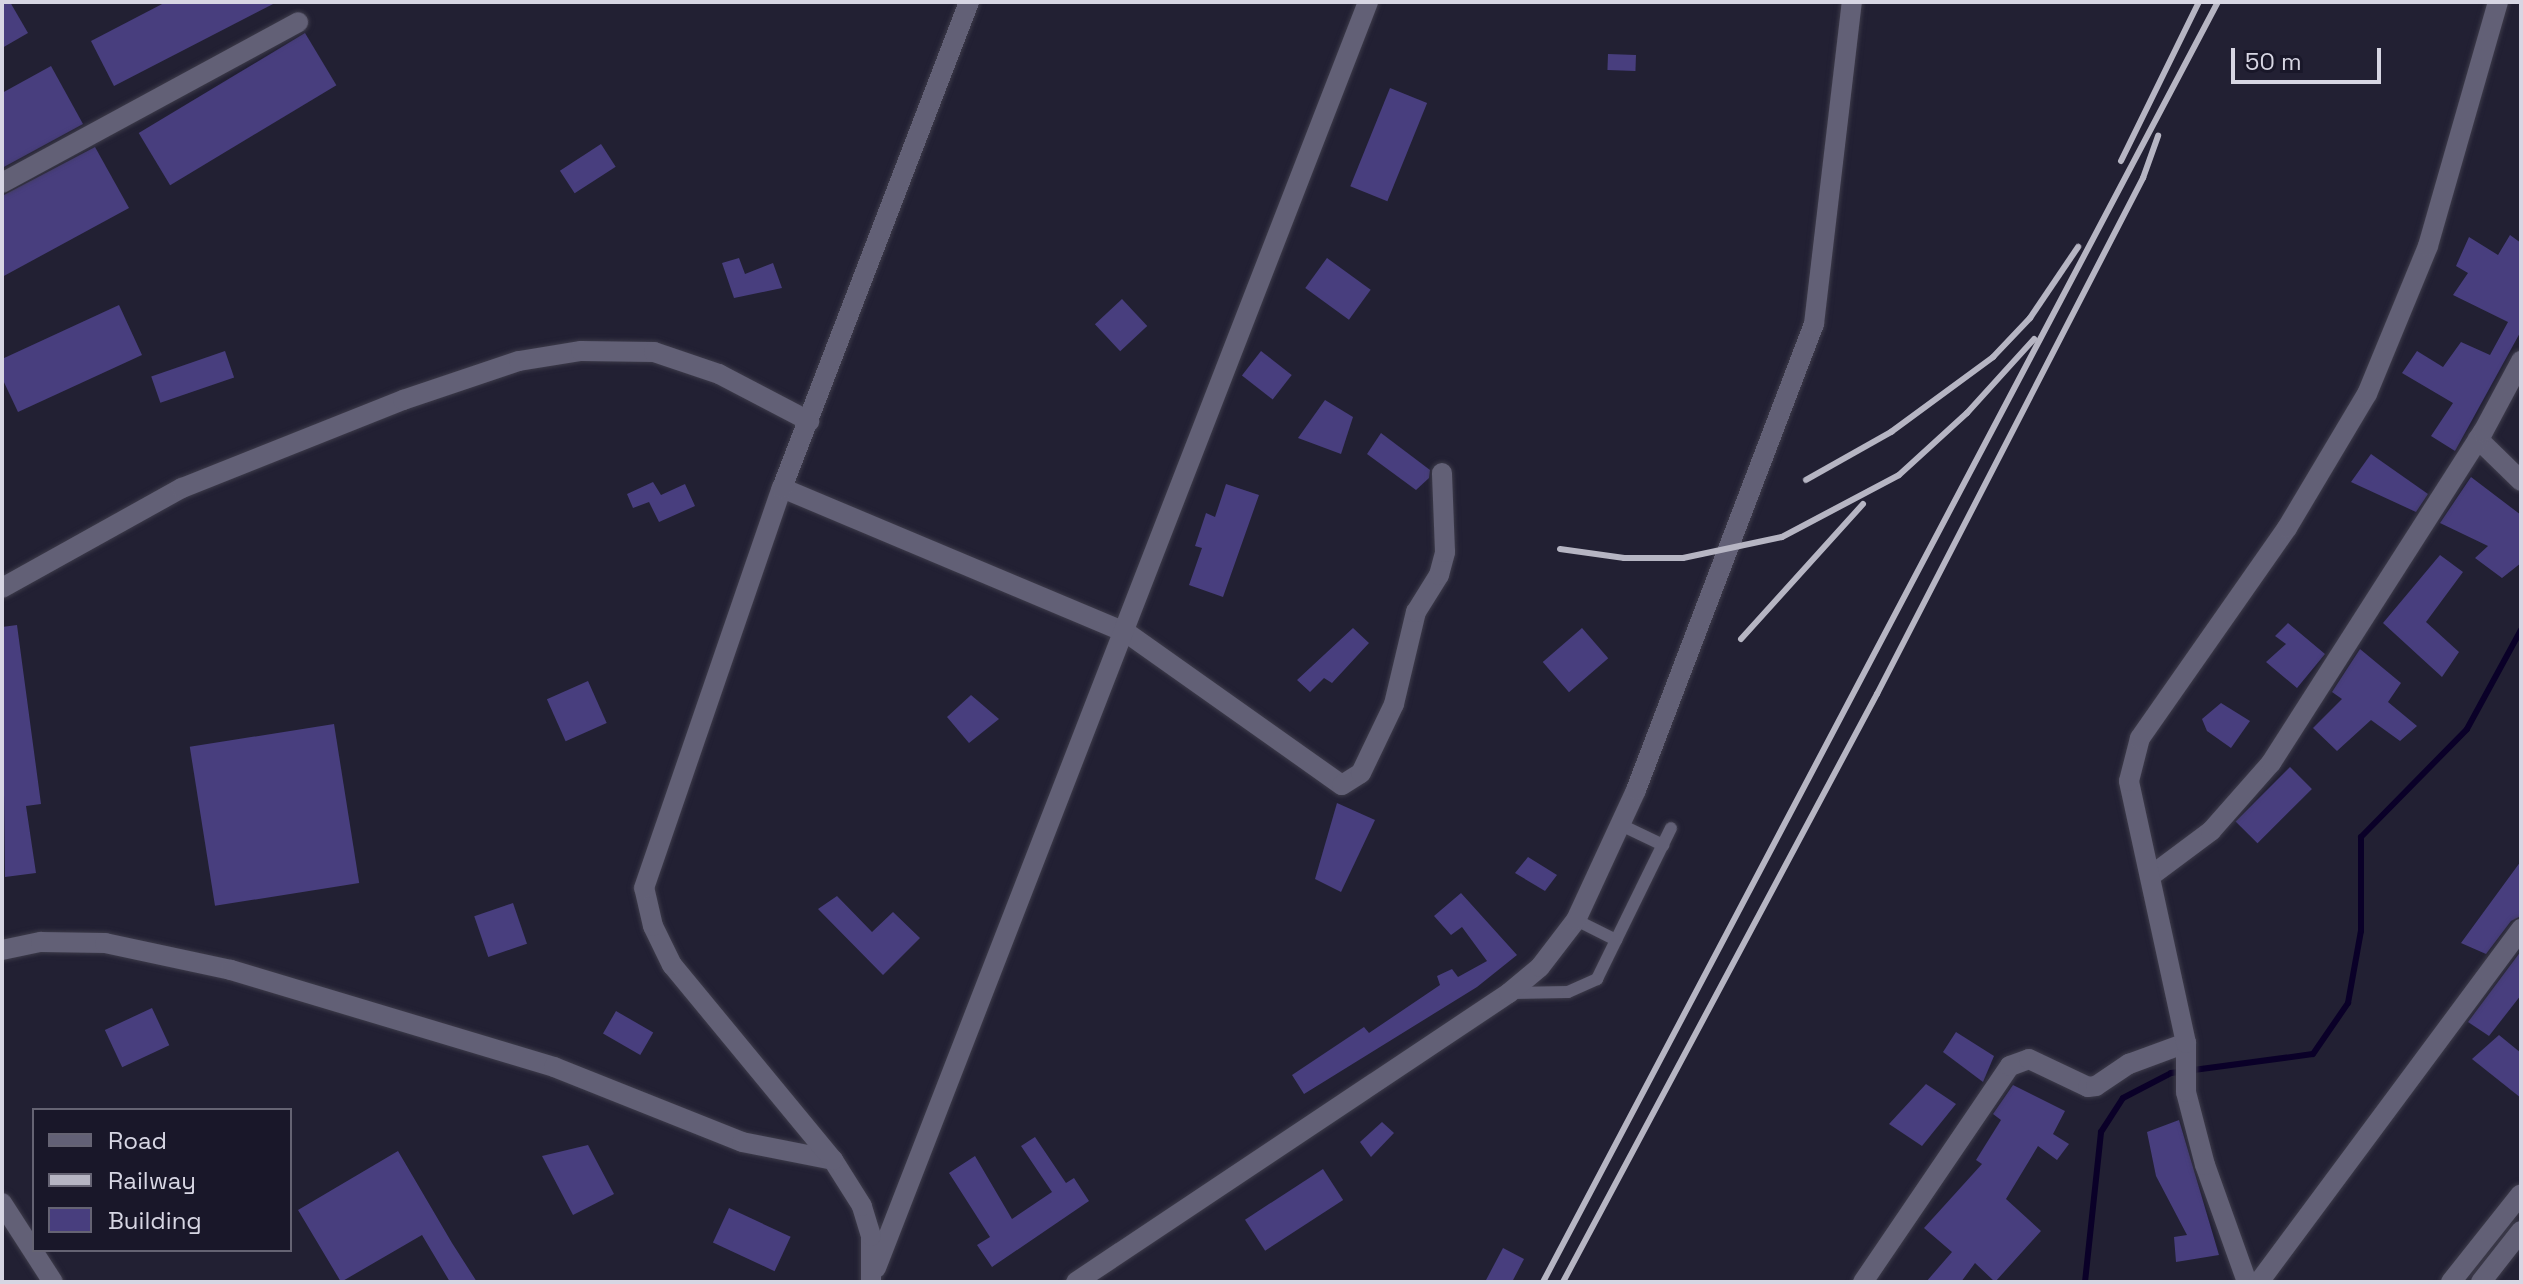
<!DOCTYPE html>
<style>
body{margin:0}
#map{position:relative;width:2523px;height:1284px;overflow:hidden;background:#222033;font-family:"Space Grotesk",sans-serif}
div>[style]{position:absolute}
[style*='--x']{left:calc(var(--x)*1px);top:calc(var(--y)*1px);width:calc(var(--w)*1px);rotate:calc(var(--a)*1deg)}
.stream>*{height:6px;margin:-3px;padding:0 3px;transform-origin:3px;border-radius:3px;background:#0a0028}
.building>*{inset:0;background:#483e7e;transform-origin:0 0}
.roads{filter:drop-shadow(0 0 2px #3d3b4a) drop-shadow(0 0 2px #3d3b4a)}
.service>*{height:12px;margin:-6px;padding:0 6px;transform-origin:6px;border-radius:6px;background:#626076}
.minor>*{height:20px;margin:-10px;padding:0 10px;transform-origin:10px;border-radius:10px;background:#626076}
.secondary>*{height:20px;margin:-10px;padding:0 10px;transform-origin:10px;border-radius:10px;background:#626076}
.rail>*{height:6px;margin:-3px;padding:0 3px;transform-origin:3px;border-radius:3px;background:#b6b5c3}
span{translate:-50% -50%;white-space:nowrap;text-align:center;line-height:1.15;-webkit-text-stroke:8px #191729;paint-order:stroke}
.frame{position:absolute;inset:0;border:4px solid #d7d6e3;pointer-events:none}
.legend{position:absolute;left:32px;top:1108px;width:260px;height:144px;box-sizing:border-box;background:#191729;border:2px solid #656373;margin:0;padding:10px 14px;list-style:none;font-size:24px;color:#d7d6e3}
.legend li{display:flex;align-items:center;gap:16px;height:40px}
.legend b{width:40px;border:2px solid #656373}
.scale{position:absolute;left:2231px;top:48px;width:150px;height:36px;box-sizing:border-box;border:4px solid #d7d6e3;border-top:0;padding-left:10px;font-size:24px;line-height:28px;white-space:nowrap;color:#d7d6e3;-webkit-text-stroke:6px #191729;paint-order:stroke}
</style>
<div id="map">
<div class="stream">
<div style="--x:2085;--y:1282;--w:151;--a:-83.9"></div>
<div style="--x:2101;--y:1132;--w:40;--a:-57.1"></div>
<div style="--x:2123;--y:1098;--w:54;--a:-27.5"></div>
<div style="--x:2171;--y:1073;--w:143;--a:-7.6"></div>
<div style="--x:2313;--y:1054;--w:62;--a:-55.5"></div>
<div style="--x:2348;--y:1003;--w:73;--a:-79.8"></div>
<div style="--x:2361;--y:931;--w:94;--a:-90"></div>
<div style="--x:2361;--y:837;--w:151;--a:-45.5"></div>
<div style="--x:2467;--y:729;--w:113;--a:-61.4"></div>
</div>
<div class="building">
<div style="clip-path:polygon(2px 2px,10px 2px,28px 33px,2px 48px)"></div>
<div style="clip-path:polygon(166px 2px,277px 2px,114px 86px,91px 41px)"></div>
<div style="left:305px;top:33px;width:61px;height:194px;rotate:59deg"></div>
<div style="left:1608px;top:54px;width:28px;height:16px;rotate:2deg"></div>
<div style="clip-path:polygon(51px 66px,83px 124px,2px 168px,2px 93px)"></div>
<div style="left:1390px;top:88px;width:40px;height:106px;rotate:22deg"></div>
<div style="left:601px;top:144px;width:27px;height:49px;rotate:57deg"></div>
<div style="clip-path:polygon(95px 147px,129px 208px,2px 277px,2px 196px)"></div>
<div style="clip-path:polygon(2510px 235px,2521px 243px,2521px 331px,2455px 451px,2431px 436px,2453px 403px,2402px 373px,2417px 351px,2443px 367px,2461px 342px,2490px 355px,2508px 322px,2453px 295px,2468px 273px,2456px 266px,2469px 237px,2498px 255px)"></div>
<div style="clip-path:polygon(739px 258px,745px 274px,773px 263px,782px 288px,734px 298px,722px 263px)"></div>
<div style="left:1327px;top:258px;width:54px;height:37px;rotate:36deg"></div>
<div style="left:1122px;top:299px;width:37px;height:37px;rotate:47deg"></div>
<div style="clip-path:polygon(119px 305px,142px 355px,18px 412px,2px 378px,2px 359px)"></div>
<div style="left:225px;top:351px;width:28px;height:78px;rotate:71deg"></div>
<div style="left:1261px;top:351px;width:39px;height:31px;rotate:38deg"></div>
<div style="clip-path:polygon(1325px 400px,1353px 417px,1341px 454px,1298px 438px)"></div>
<div style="clip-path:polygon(1381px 433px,1430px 470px,1429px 478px,1416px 490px,1367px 454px)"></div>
<div style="clip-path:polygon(2371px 454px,2428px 494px,2416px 512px,2351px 482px)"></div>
<div style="clip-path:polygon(2471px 477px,2521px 515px,2521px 563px,2502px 578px,2475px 558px,2488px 546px,2440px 523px)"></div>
<div style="clip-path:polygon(653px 482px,661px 495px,685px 484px,695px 506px,659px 522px,649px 502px,633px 508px,627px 494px)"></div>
<div style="clip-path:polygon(1226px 484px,1259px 495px,1223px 597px,1189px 585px,1202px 548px,1195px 546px,1206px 513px,1215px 517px)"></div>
<div style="clip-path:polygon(2440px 555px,2463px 572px,2426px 622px,2459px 652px,2442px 677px,2383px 623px)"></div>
<div style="clip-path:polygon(2288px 623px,2325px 654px,2297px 688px,2266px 662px,2286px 644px,2275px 636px)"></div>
<div style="clip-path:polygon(17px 625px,41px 804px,26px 806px,36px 873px,5px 877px,2px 627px)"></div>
<div style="clip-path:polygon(1353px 628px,1369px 643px,1332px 683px,1324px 678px,1310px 692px,1297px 680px)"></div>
<div style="left:1582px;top:628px;width:40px;height:52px;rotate:49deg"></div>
<div style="clip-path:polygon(2360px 649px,2401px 683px,2388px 702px,2417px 726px,2400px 741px,2371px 720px,2337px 751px,2313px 728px,2342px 699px,2332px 692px)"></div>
<div style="left:588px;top:681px;width:46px;height:45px;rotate:66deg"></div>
<div style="clip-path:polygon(971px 695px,999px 719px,969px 743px,947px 717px)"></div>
<div style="clip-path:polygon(2221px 703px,2250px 721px,2231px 748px,2207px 731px,2202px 719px)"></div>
<div style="left:334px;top:724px;width:161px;height:146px;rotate:81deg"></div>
<div style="left:2290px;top:767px;width:31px;height:77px;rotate:45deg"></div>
<div style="clip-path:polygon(1337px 803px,1375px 820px,1341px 892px,1315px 879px)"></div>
<div style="clip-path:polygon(1528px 857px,1557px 875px,1545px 891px,1515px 873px)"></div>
<div style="clip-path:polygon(2521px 861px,2521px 916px,2511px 921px,2486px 954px,2461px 943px)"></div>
<div style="clip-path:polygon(1461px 893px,1517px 955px,1477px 987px,1304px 1094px,1292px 1075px,1364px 1027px,1369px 1033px,1440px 985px,1437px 976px,1452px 969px,1458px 977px,1487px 961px,1462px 927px,1451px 935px,1434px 916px)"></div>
<div style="clip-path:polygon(837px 896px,872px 932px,893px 912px,920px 938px,883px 975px,818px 909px)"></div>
<div style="left:513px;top:903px;width:43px;height:41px;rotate:71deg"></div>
<div style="clip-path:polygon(2521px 951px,2521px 995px,2489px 1036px,2468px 1022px)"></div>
<div style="left:152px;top:1008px;width:41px;height:52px;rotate:65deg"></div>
<div style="left:616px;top:1011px;width:43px;height:26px;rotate:30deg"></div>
<div style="clip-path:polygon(1956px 1032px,1994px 1056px,1983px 1082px,1943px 1052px)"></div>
<div style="clip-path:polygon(2499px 1035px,2521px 1053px,2521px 1098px,2472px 1059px)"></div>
<div style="clip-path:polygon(1926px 1084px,1956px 1104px,1922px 1146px,1889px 1124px)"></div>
<div style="clip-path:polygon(2013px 1085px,2065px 1111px,2053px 1134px,2069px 1144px,2057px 1160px,2038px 1146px,2006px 1199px,2041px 1231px,1995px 1282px,1975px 1263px,1961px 1282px,1926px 1282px,1952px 1252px,1924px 1228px,1982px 1164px,1976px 1160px,2001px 1120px,1993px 1114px)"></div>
<div style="clip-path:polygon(2179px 1120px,2219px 1255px,2176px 1262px,2174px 1237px,2187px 1235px,2156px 1176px,2147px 1132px)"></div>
<div style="clip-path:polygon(1382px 1122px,1394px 1133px,1371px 1157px,1360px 1142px)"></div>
<div style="clip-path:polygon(1035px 1137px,1066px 1183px,1074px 1178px,1089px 1201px,992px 1267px,977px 1245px,990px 1237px,949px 1173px,975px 1156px,1012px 1219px,1052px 1192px,1021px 1146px)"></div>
<div style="clip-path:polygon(588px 1145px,614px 1194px,573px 1215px,542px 1156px)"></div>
<div style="clip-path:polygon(398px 1151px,452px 1243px,477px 1282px,450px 1282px,422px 1235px,341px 1282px,298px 1210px)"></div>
<div style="left:1323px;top:1169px;width:37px;height:93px;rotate:57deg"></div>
<div style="left:729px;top:1208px;width:68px;height:38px;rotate:25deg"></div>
<div style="clip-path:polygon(1503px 1248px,1524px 1259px,1512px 1282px,1485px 1282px)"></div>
</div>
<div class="roads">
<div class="service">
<div style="--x:1621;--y:825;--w:47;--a:25.5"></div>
<div style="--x:1576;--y:920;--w:45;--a:26.6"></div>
<div style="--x:1512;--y:993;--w:56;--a:-1"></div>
<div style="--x:1568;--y:992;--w:32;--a:-24"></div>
<div style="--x:1597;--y:979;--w:168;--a:-63.9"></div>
</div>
<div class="minor">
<div style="--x:2;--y:183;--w:337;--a:-28.5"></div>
<div style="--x:2478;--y:439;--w:60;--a:44.3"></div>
<div style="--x:782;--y:488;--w:374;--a:22.8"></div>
<div style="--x:1127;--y:633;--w:263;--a:35.3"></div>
<div style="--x:1342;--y:785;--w:22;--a:-32"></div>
<div style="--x:1361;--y:773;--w:76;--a:-64.4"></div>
<div style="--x:1394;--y:704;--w:95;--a:-76.6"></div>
<div style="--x:1416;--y:612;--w:44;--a:-58.1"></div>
<div style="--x:1439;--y:575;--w:24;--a:-75"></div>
<div style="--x:1445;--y:552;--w:79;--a:-92.2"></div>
<div style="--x:2;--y:588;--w:206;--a:-29.1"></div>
<div style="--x:182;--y:488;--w:238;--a:-21.7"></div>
<div style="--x:403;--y:400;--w:122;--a:-18.6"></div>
<div style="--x:519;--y:361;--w:63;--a:-9.2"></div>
<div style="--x:581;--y:351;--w:73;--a:0.8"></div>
<div style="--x:654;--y:352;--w:69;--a:18.7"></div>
<div style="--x:719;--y:374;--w:102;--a:27.6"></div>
<div style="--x:2152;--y:875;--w:74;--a:-36.7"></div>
<div style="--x:2211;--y:831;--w:91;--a:-48.6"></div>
<div style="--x:2271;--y:763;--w:393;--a:-57.4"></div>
<div style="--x:2483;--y:432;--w:81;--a:-61.8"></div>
<div style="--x:2;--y:950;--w:40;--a:-12"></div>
<div style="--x:41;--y:942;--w:64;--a:0.9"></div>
<div style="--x:105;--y:943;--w:129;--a:12.1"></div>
<div style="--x:231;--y:970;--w:337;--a:16.7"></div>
<div style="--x:554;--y:1067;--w:202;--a:21.7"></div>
<div style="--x:742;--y:1142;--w:93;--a:11.2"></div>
<div style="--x:2;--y:1203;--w:94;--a:57.2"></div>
<div style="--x:876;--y:1268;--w:1358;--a:-68.76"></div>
<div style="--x:871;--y:1282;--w:46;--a:-90"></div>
<div style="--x:871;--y:1236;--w:31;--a:-107"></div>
<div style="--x:862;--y:1206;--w:54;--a:-122.2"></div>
<div style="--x:833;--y:1160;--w:253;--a:-129.5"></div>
<div style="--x:672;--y:965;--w:43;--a:-116"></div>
<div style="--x:653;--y:926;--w:39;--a:-103"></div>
<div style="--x:644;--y:888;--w:423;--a:-71"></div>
<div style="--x:782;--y:488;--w:521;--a:-68.95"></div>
<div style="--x:1076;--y:1282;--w:521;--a:-33.72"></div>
<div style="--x:1509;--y:993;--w:40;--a:-40"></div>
<div style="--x:1540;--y:967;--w:59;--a:-52.5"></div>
<div style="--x:1576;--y:920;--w:143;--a:-65.2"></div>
<div style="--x:1636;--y:790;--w:499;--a:-69.1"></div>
<div style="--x:1814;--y:324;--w:324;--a:-83.3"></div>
<div style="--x:1863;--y:1282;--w:261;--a:-55.8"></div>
<div style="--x:2010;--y:1066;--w:20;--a:-20"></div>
<div style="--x:2029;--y:1059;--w:65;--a:25.4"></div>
<div style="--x:2088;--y:1087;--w:8;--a:-7"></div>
<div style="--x:2096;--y:1086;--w:40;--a:-34"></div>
<div style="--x:2129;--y:1064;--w:61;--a:-20.2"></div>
<div style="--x:2247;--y:1282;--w:124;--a:-109.7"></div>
<div style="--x:2205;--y:1165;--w:75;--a:-104.6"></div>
<div style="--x:2186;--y:1092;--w:49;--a:-90"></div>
<div style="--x:2186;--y:1043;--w:268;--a:-102.3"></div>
<div style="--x:2129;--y:781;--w:44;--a:-75.7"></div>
<div style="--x:2140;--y:738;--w:256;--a:-55"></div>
<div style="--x:2287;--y:528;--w:156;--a:-59.2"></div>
<div style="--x:2367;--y:394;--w:160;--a:-67.6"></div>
<div style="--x:2428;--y:246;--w:254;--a:-74"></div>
<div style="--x:2259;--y:1282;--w:440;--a:-53.4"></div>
</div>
<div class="secondary">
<div style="--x:2451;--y:1282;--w:112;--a:-51.5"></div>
<div style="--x:2481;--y:1282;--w:65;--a:-51.9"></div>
</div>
</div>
<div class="rail">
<div style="--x:2121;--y:161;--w:177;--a:-63.9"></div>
<div style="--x:1806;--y:480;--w:98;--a:-29.5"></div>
<div style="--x:1891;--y:432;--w:127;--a:-36.3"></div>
<div style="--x:1993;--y:357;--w:54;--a:-46.5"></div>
<div style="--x:2030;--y:318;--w:86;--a:-55.9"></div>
<div style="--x:1560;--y:549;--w:65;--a:8"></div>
<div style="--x:1624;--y:558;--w:59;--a:0"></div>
<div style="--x:1683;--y:558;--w:101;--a:-12"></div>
<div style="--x:1782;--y:537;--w:132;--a:-27.9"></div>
<div style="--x:1899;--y:475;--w:92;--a:-42.4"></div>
<div style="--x:1967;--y:413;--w:100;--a:-47.8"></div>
<div style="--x:1741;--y:639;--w:182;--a:-47.9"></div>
<div style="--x:1543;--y:1282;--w:1447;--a:-62.2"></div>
<div style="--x:1563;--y:1282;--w:667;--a:-61.9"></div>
<div style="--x:1877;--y:694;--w:581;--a:-62.73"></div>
<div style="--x:2143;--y:178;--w:45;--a:-70.3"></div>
</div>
<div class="frame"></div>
<ul class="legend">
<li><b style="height:10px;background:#626076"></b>Road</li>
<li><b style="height:10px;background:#b6b5c3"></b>Railway</li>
<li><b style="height:22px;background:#483e7e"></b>Building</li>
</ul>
<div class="scale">50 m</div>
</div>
